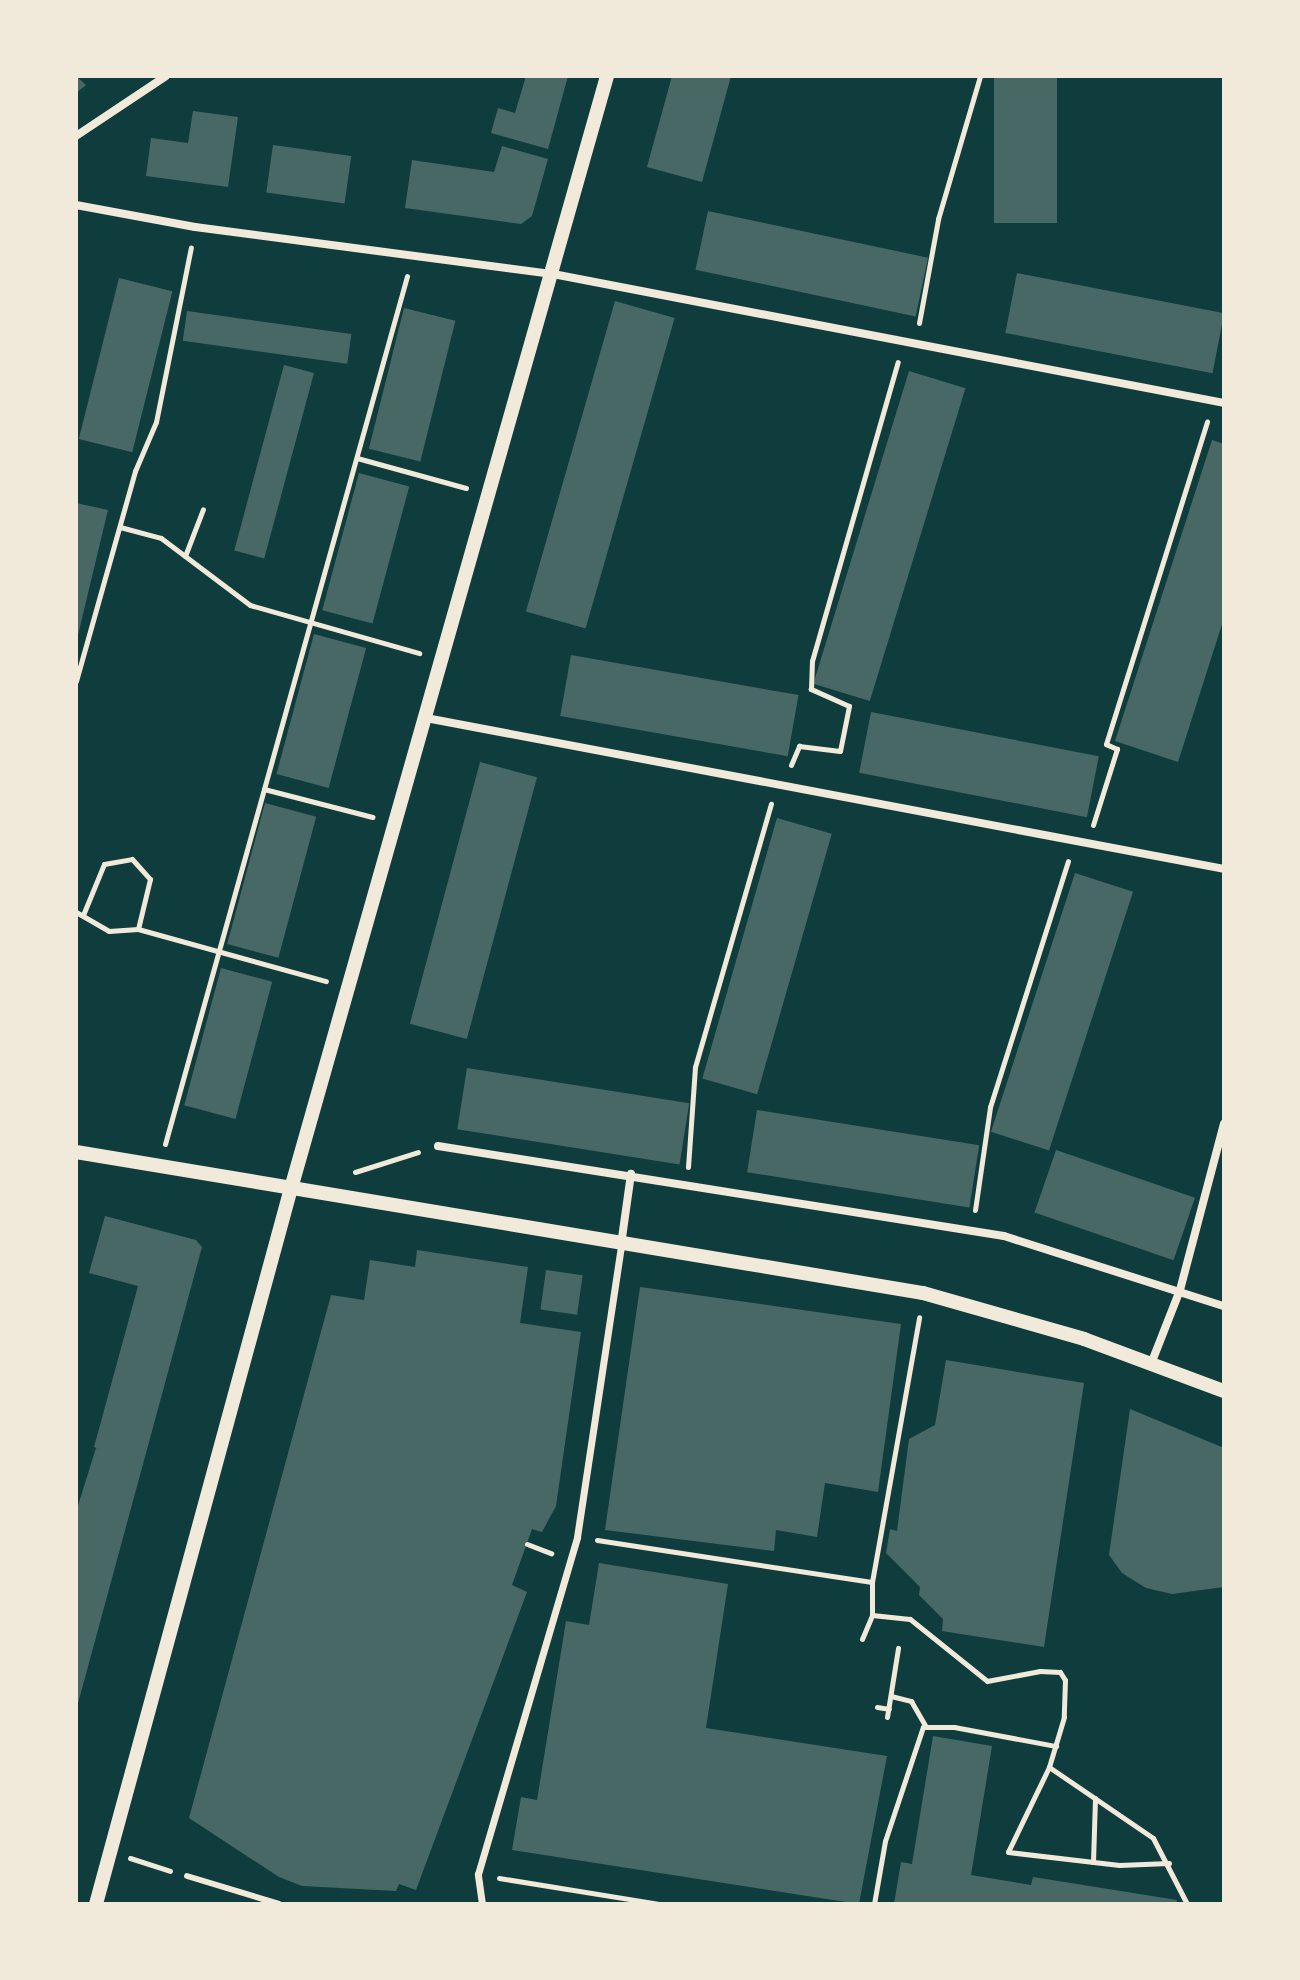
<!DOCTYPE html>
<style>
body{margin:0}
#map{position:relative;width:1300px;height:1980px;overflow:hidden;background:#0f3d3e;font-family:"Source Serif 4",serif}
div>[style]{position:absolute}
[style*='--x']{left:calc(var(--x)*1px);top:calc(var(--y)*1px);width:calc(var(--w)*1px);rotate:calc(var(--a)*1deg)}
.building>*{inset:0;background:#486865;transform-origin:0 0}
.path>*{height:5px;margin:-2.5px;padding:0 2.5px;transform-origin:2.5px;border-radius:2.5px;background:#f1e9da}
.service>*{height:6px;margin:-3px;padding:0 3px;transform-origin:3px;border-radius:3px;background:#f1e9da}
.pedestrian>*{height:7px;margin:-3.5px;padding:0 3.5px;transform-origin:3.5px;border-radius:3.5px;background:#f1e9da}
.minor>*{height:8px;margin:-4px;padding:0 4px;transform-origin:4px;border-radius:4px;background:#f1e9da}
.tertiary>*{height:14px;margin:-7px;padding:0 7px;transform-origin:7px;border-radius:7px;background:#f1e9da}
span{translate:-50% -50%;white-space:nowrap;text-align:center;line-height:1.15;-webkit-text-stroke:7px #f1e9da;paint-order:stroke}
.frame{position:absolute;inset:0;border:78px solid #f1e9da;pointer-events:none}
</style>
<div id="map">
<div class="building">
<div style="clip-path:polygon(76px 76px,86px 85px,76px 93px)"></div>
<div style="clip-path:polygon(526px 76px,568px 76px,548px 149px,491px 133px,498px 108px,515px 113px)"></div>
<div style="clip-path:polygon(672px 76px,731px 76px,702px 182px,647px 167px)"></div>
<div style="left:994px;top:76px;width:63px;height:147px"></div>
<div style="clip-path:polygon(193px 111px,238px 117px,228px 187px,146px 176px,151px 138px,188px 143px)"></div>
<div style="left:273px;top:145px;width:79px;height:48px;rotate:8deg"></div>
<div style="clip-path:polygon(502px 146px,548px 159px,532px 216px,521px 224px,405px 208px,412px 160px,494px 172px)"></div>
<div style="left:708px;top:211px;width:225px;height:60px;rotate:12deg"></div>
<div style="left:1017px;top:273px;width:211px;height:61px;rotate:11deg"></div>
<div style="left:119px;top:278px;width:55px;height:166px;rotate:14deg"></div>
<div style="left:615px;top:301px;width:62px;height:323px;rotate:16deg"></div>
<div style="left:404px;top:308px;width:53px;height:145px;rotate:14deg"></div>
<div style="left:187px;top:311px;width:166px;height:30px;rotate:8deg"></div>
<div style="left:284px;top:365px;width:31px;height:192px;rotate:15deg"></div>
<div style="left:909px;top:371px;width:59px;height:327px;rotate:17deg"></div>
<div style="clip-path:polygon(1212px 440px,1224px 444px,1224px 618px,1178px 762px,1115px 741px)"></div>
<div style="left:359px;top:473px;width:52px;height:142px;rotate:15deg"></div>
<div style="clip-path:polygon(76px 503px,108px 510px,77px 639px,76px 639px)"></div>
<div style="left:314px;top:634px;width:54px;height:145px;rotate:15deg"></div>
<div style="left:571px;top:655px;width:231px;height:62px;rotate:10deg"></div>
<div style="left:871px;top:712px;width:232px;height:62px;rotate:11deg"></div>
<div style="left:480px;top:762px;width:59px;height:271px;rotate:15deg"></div>
<div style="left:265px;top:803px;width:53px;height:146px;rotate:15deg"></div>
<div style="left:777px;top:818px;width:57px;height:271px;rotate:16deg"></div>
<div style="left:1075px;top:873px;width:61px;height:272px;rotate:18deg"></div>
<div style="left:221px;top:968px;width:53px;height:142px;rotate:15deg"></div>
<div style="left:467px;top:1068px;width:225px;height:62px;rotate:9deg"></div>
<div style="left:757px;top:1110px;width:225px;height:63px;rotate:9deg"></div>
<div style="left:1056px;top:1150px;width:147px;height:66px;rotate:19deg"></div>
<div style="clip-path:polygon(105px 1216px,196px 1240px,202px 1247px,77px 1707px,76px 1512px,96px 1448px,101px 1450px,94px 1447px,138px 1286px,89px 1273px)"></div>
<div style="clip-path:polygon(417px 1250px,528px 1267px,520px 1323px,581px 1332px,556px 1506px,542px 1532px,532px 1529px,512px 1585px,527px 1592px,416px 1890px,399px 1884px,396px 1891px,302px 1886px,279px 1877px,189px 1818px,331px 1295px,364px 1300px,370px 1260px,415px 1267px)"></div>
<div style="left:546px;top:1270px;width:37px;height:40px;rotate:8deg"></div>
<div style="clip-path:polygon(640px 1287px,901px 1324px,878px 1492px,825px 1483px,817px 1537px,776px 1530px,774px 1551px,605px 1530px)"></div>
<div style="clip-path:polygon(946px 1360px,1084px 1383px,1044px 1647px,942px 1631px,943px 1619px,919px 1595px,920px 1587px,886px 1553px,890px 1529px,897px 1531px,909px 1439px,935px 1425px)"></div>
<div style="clip-path:polygon(1130px 1409px,1224px 1448px,1224px 1587px,1172px 1594px,1146px 1588px,1122px 1573px,1109px 1555px)"></div>
<div style="clip-path:polygon(599px 1563px,728px 1584px,706px 1728px,887px 1756px,859px 1904px,512px 1850px,521px 1797px,537px 1800px,566px 1621px,589px 1625px)"></div>
<div style="clip-path:polygon(933px 1736px,992px 1746px,971px 1875px,1031px 1885px,1033px 1877px,1177px 1900px,1176px 1904px,894px 1904px,901px 1862px,912px 1864px)"></div>
</div>
<div class="path">
<div style="--x:919;--y:323;--w:106;--a:-79.6"></div>
<div style="--x:938;--y:219;--w:149;--a:-73.6"></div>
<div style="--x:357;--y:458;--w:113;--a:15.4"></div>
<div style="--x:120;--y:527;--w:42;--a:15"></div>
<div style="--x:161;--y:538;--w:111;--a:37"></div>
<div style="--x:250;--y:605;--w:176;--a:15.9"></div>
<div style="--x:185;--y:556;--w:50;--a:-69"></div>
<div style="--x:76;--y:681;--w:218;--a:-74.3"></div>
<div style="--x:135;--y:471;--w:53;--a:-66.8"></div>
<div style="--x:156;--y:422;--w:178;--a:-78.7"></div>
<div style="--x:791;--y:765;--w:21;--a:-67"></div>
<div style="--x:799;--y:746;--w:41;--a:7"></div>
<div style="--x:840;--y:751;--w:46;--a:-78.7"></div>
<div style="--x:849;--y:706;--w:42;--a:-155.9"></div>
<div style="--x:811;--y:689;--w:28;--a:-88"></div>
<div style="--x:812;--y:661;--w:311;--a:-74"></div>
<div style="--x:264;--y:789;--w:112;--a:14.5"></div>
<div style="--x:1093;--y:825;--w:80;--a:-72.5"></div>
<div style="--x:1117;--y:749;--w:12;--a:-156"></div>
<div style="--x:1106;--y:744;--w:338;--a:-72.6"></div>
<div style="--x:76;--y:912;--w:38;--a:30"></div>
<div style="--x:109;--y:931;--w:29;--a:-4"></div>
<div style="--x:138;--y:929;--w:195;--a:15.5"></div>
<div style="--x:83;--y:915;--w:55;--a:-67.6"></div>
<div style="--x:104;--y:864;--w:28;--a:-10"></div>
<div style="--x:132;--y:859;--w:27;--a:48"></div>
<div style="--x:150;--y:879;--w:51;--a:103.5"></div>
<div style="--x:165;--y:1144;--w:901;--a:-74.42"></div>
<div style="--x:688;--y:1167;--w:100;--a:-86"></div>
<div style="--x:695;--y:1067;--w:274;--a:-73.9"></div>
<div style="--x:355;--y:1172;--w:66;--a:-17.6"></div>
<div style="--x:975;--y:1210;--w:104;--a:-81.7"></div>
<div style="--x:990;--y:1107;--w:258;--a:-72.4"></div>
<div style="--x:597;--y:1540;--w:278;--a:8.7"></div>
<div style="--x:872;--y:1582;--w:269;--a:-79.9"></div>
<div style="--x:527;--y:1544;--w:26;--a:21"></div>
<div style="--x:872;--y:1582;--w:33;--a:90"></div>
<div style="--x:872;--y:1615;--w:38;--a:6"></div>
<div style="--x:910;--y:1619;--w:99;--a:38.8"></div>
<div style="--x:987;--y:1681;--w:54;--a:-10.7"></div>
<div style="--x:1040;--y:1671;--w:20;--a:3"></div>
<div style="--x:1060;--y:1672;--w:9;--a:58"></div>
<div style="--x:1065;--y:1680;--w:37;--a:92"></div>
<div style="--x:1064;--y:1717;--w:52;--a:106.7"></div>
<div style="--x:1049;--y:1767;--w:94;--a:115.8"></div>
<div style="--x:1008;--y:1852;--w:112;--a:6.7"></div>
<div style="--x:1119;--y:1865;--w:50;--a:-2.3"></div>
<div style="--x:862;--y:1639;--w:26;--a:-67"></div>
<div style="--x:891;--y:1696;--w:21;--a:14"></div>
<div style="--x:911;--y:1701;--w:30;--a:60"></div>
<div style="--x:877;--y:1707;--w:12;--a:9"></div>
<div style="--x:887;--y:1717;--w:70;--a:-80.9"></div>
<div style="--x:1049;--y:1767;--w:126;--a:34.3"></div>
<div style="--x:1153;--y:1838;--w:74;--a:62.7"></div>
<div style="--x:130;--y:1858;--w:42;--a:18"></div>
<div style="--x:1093;--y:1862;--w:64;--a:-88.2"></div>
<div style="--x:499;--y:1878;--w:162;--a:9.2"></div>
<div style="--x:874;--y:1904;--w:64;--a:-80.1"></div>
<div style="--x:885;--y:1841;--w:120;--a:-71.6"></div>
<div style="--x:923;--y:1727;--w:31;--a:0"></div>
<div style="--x:954;--y:1727;--w:104;--a:10.6"></div>
</div>
<div class="service">
<div style="--x:187;--y:1876;--w:96;--a:16.9"></div>
</div>
<div class="pedestrian">
<div style="--x:482;--y:1904;--w:30;--a:-98"></div>
<div style="--x:478;--y:1874;--w:351;--a:-73.6"></div>
<div style="--x:577;--y:1537;--w:294;--a:-81.4"></div>
</div>
<div class="minor">
<div style="--x:76;--y:136;--w:108;--a:-33.7"></div>
<div style="--x:76;--y:205;--w:121;--a:10.5"></div>
<div style="--x:195;--y:227;--w:361;--a:7.5"></div>
<div style="--x:553;--y:274;--w:683;--a:10.88"></div>
<div style="--x:426;--y:718;--w:812;--a:10.71"></div>
<div style="--x:438;--y:1146;--w:573;--a:9.03"></div>
<div style="--x:1004;--y:1236;--w:231;--a:17.7"></div>
<div style="--x:621;--y:1245;--w:72;--a:-82"></div>
<div style="--x:1151;--y:1364;--w:79;--a:-68.6"></div>
<div style="--x:1180;--y:1290;--w:172;--a:-75.2"></div>
</div>
<div class="tertiary">
<div style="--x:76;--y:1152;--w:859;--a:9.45"></div>
<div style="--x:923;--y:1293;--w:167;--a:15.9"></div>
<div style="--x:1084;--y:1339;--w:149;--a:20.4"></div>
<div style="--x:96;--y:1904;--w:738;--a:-74.76"></div>
<div style="--x:290;--y:1192;--w:1160;--a:-74.14"></div>
</div>
<div class="frame"></div>
</div>
